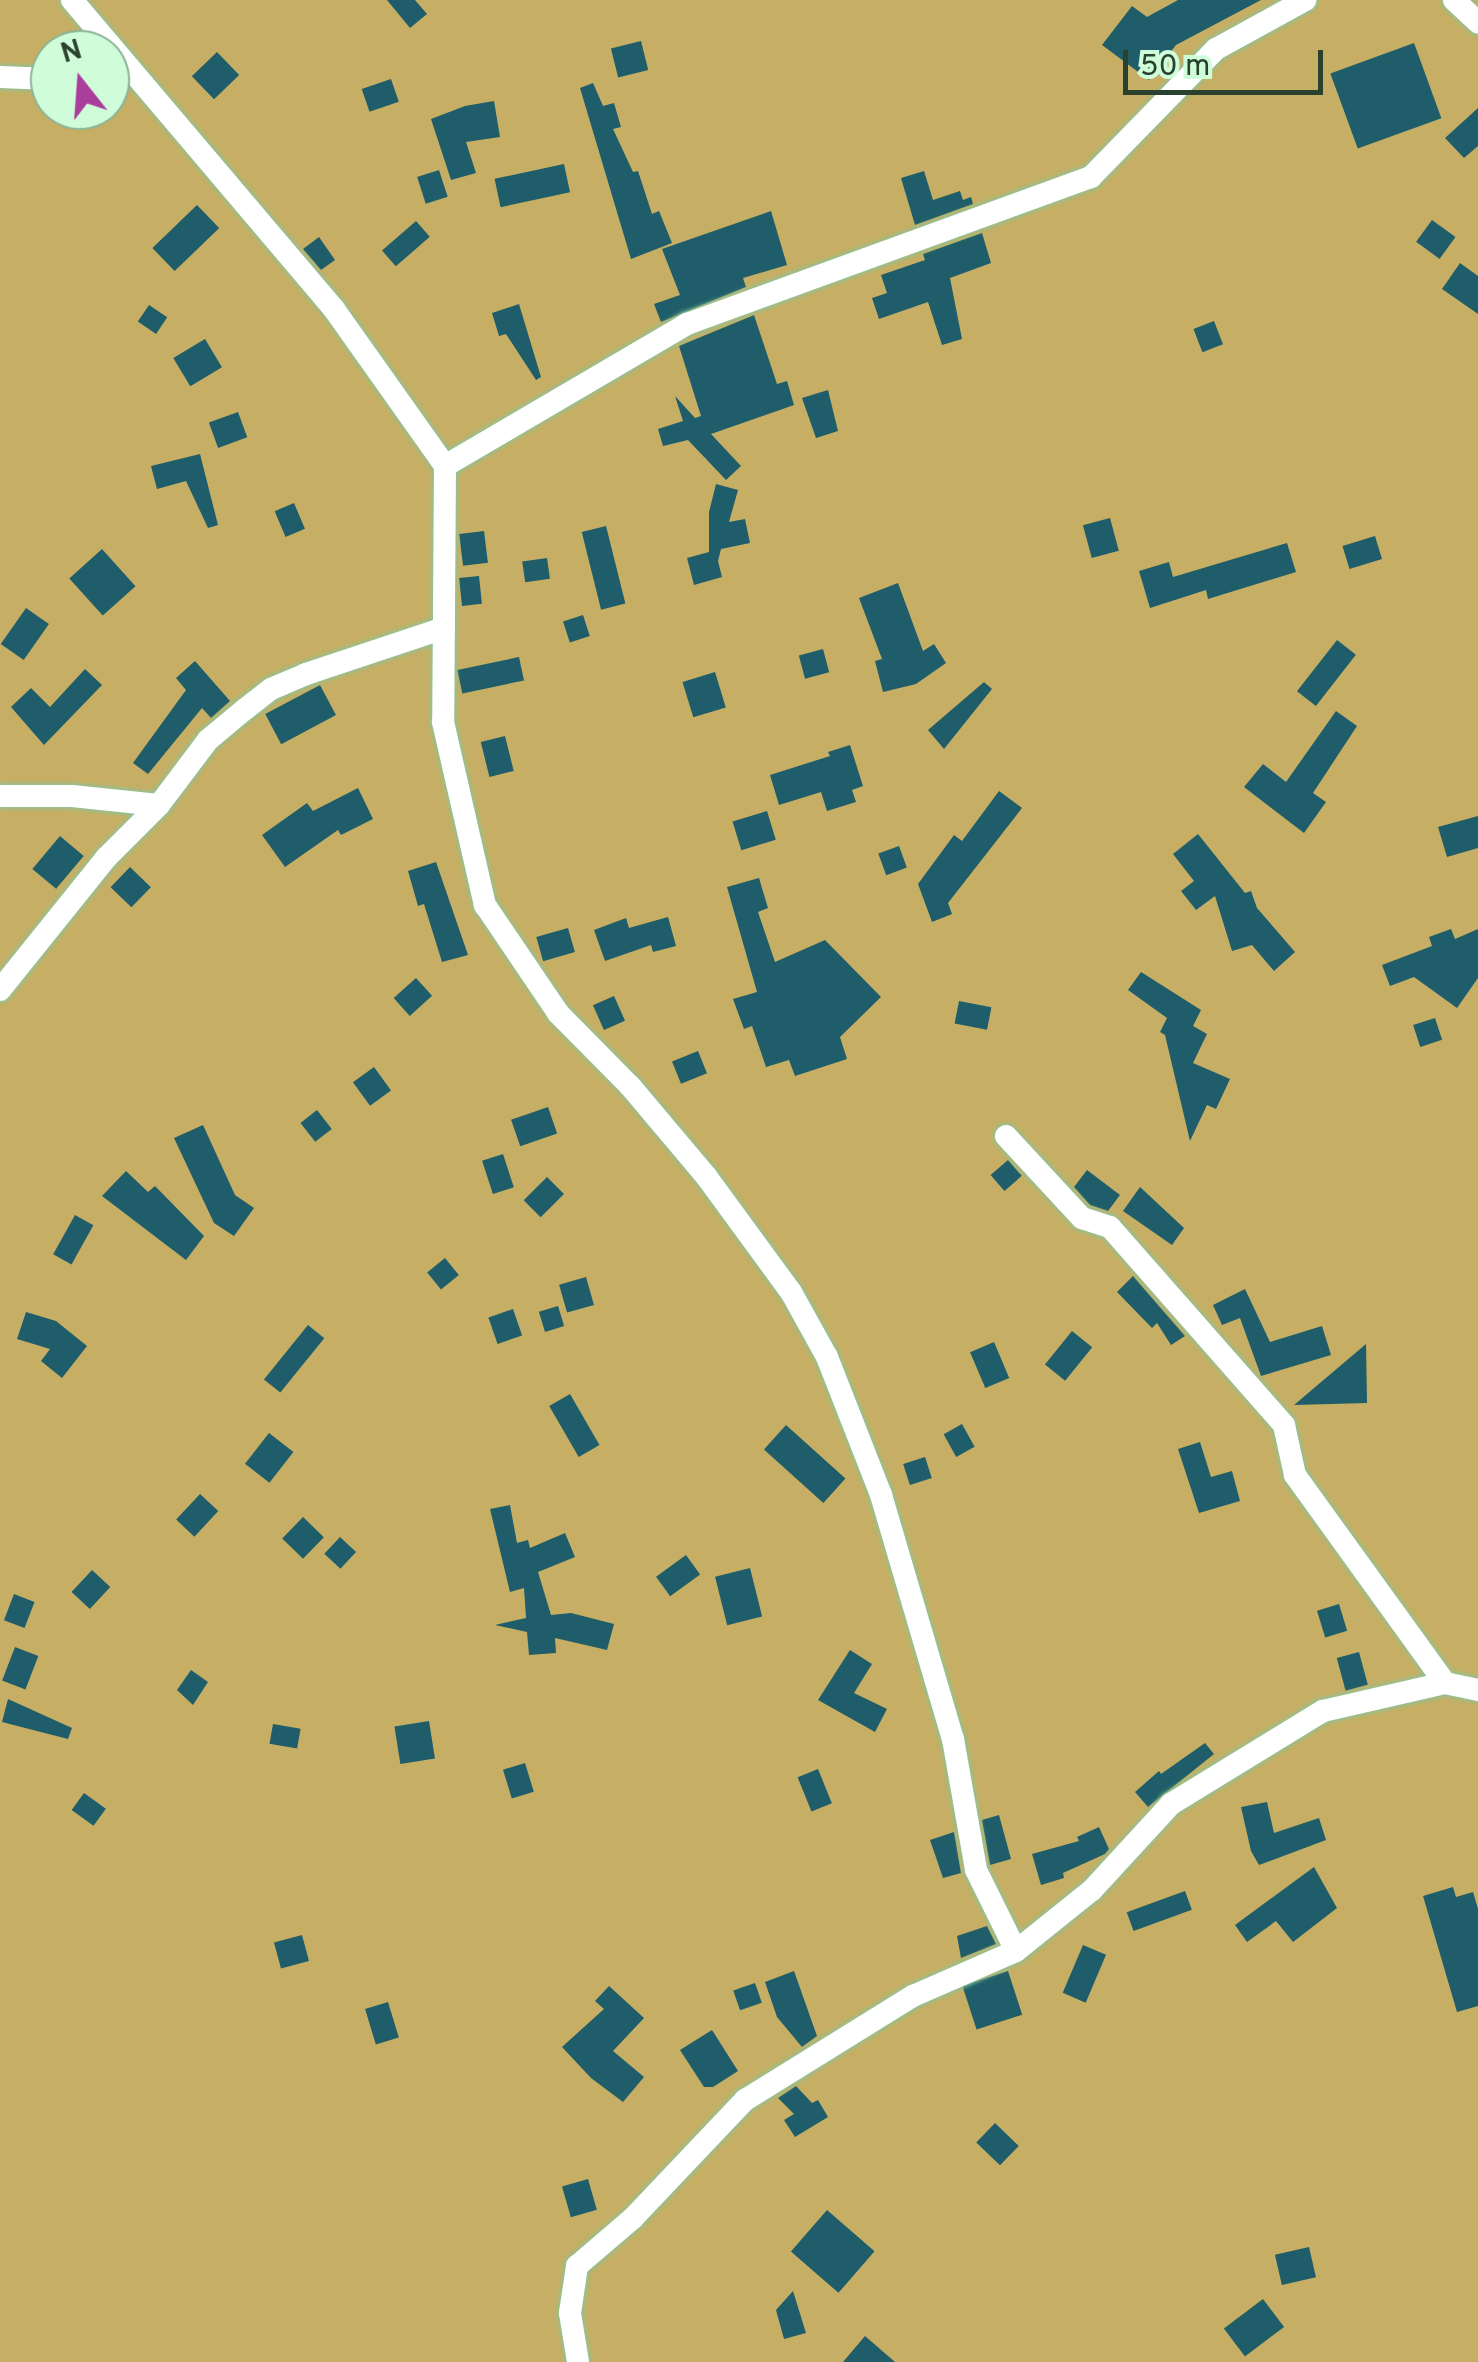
<!DOCTYPE html>
<style>
body{margin:0}
#map{position:relative;width:1478px;height:2362px;overflow:hidden;background:#b9f3c8;font-family:Overpass,sans-serif}
div>[style]{position:absolute}
[style*='--x']{left:calc(var(--x)*1px);top:calc(var(--y)*1px);width:calc(var(--w)*1px);rotate:calc(var(--a)*1deg)}
.green>*{inset:0;background:#c6af64}
.building>*{inset:0;background:#1e5d69;transform-origin:0 0}
.roads{filter:drop-shadow(0 0 2px #8bc39a) drop-shadow(0 0 2px #8bc39a)}
.street>*{height:22px;margin:-11px;padding:0 11px;transform-origin:11px;border-radius:11px;background:#fff}
span{translate:-50% -50%;white-space:nowrap;text-align:center;line-height:1.15;-webkit-text-stroke:10px #cffdda;paint-order:stroke}
.north{position:absolute;left:30px;top:30px;width:100px;height:100px;box-sizing:border-box;background:#cffdda;border:2px solid #8db296;border-radius:50%;rotate:343deg;font-size:28px;font-weight:700;line-height:40px;text-align:center;color:#2a4130}
.north::after{content:'';display:block;margin:auto;width:35px;height:45px;background:#aa3e9d;clip-path:polygon(50% 0,100% 100%,50% 72%,0 100%)}
.scale{position:absolute;left:1123px;top:50px;width:200px;height:45px;box-sizing:border-box;border:5px solid #2a4130;border-top:0;padding-left:12px;font-size:30px;line-height:35px;white-space:nowrap;color:#2a4130;-webkit-text-stroke:8px #cffdda;paint-order:stroke}
</style>
<div id="map">
<div class="green">
<div style="clip-path:polygon(evenodd,0 0,1478px 0,1478px 2362px,0 2362px,0 0,50px 50px,110px 50px,110px 110px,50px 110px,50px 50px)"></div>
</div>
<div class="building">
<div style="clip-path:polygon(387px 0,415px 0,427px 14px,410px 28px)"></div>
<div style="clip-path:polygon(1178px 0,1261px 0,1176px 45px,1149px 80px,1102px 45px,1132px 6px,1147px 17px)"></div>
<div style="left:641px;top:41px;width:30px;height:31px;rotate:76deg"></div>
<div style="left:1414px;top:43px;width:80px;height:89px;rotate:70deg"></div>
<div style="left:217px;top:52px;width:32px;height:35px;rotate:46deg"></div>
<div style="left:391px;top:79px;width:24px;height:31px;rotate:71deg"></div>
<div style="clip-path:polygon(593px 83px,603px 106px,614px 103px,621px 127px,613px 129px,633px 172px,638px 171px,652px 214px,659px 211px,672px 243px,631px 259px,580px 88px)"></div>
<div style="clip-path:polygon(494px 101px,500px 137px,466px 142px,476px 173px,451px 180px,431px 119px,465px 106px)"></div>
<div style="clip-path:polygon(1478px 108px,1478px 146px,1464px 158px,1445px 138px)"></div>
<div style="left:564px;top:164px;width:29px;height:71px;rotate:78deg"></div>
<div style="left:439px;top:170px;width:28px;height:23px;rotate:72deg"></div>
<div style="clip-path:polygon(924px 171px,933px 200px,960px 191px,963px 200px,971px 197px,973px 204px,915px 225px,901px 178px)"></div>
<div style="left:197px;top:205px;width:32px;height:62px;rotate:46deg"></div>
<div style="clip-path:polygon(771px 211px,787px 265px,743px 278px,746px 287px,661px 322px,654px 304px,680px 295px,662px 249px)"></div>
<div style="left:1432px;top:220px;width:29px;height:27px;rotate:36deg"></div>
<div style="left:416px;top:221px;width:21px;height:45px;rotate:49deg"></div>
<div style="clip-path:polygon(982px 233px,991px 263px,950px 278px,962px 339px,942px 345px,928px 302px,879px 319px,872px 298px,887px 293px,881px 275px,925px 260px,923px 254px)"></div>
<div style="clip-path:polygon(319px 237px,335px 260px,321px 270px,303px 249px)"></div>
<div style="clip-path:polygon(1460px 263px,1478px 276px,1478px 314px,1442px 289px)"></div>
<div style="clip-path:polygon(519px 304px,541px 377px,536px 380px,506px 334px,499px 336px,492px 313px)"></div>
<div style="left:149px;top:305px;width:22px;height:20px;rotate:34deg"></div>
<div style="clip-path:polygon(754px 315px,777px 384px,787px 381px,794px 405px,711px 434px,741px 466px,726px 480px,688px 440px,663px 446px,658px 429px,683px 421px,675px 396px,695px 418px,701px 416px,679px 346px)"></div>
<div style="left:1214px;top:321px;width:25px;height:22px;rotate:69deg"></div>
<div style="left:205px;top:339px;width:33px;height:37px;rotate:59deg"></div>
<div style="clip-path:polygon(828px 390px,838px 431px,816px 438px,802px 398px)"></div>
<div style="left:238px;top:412px;width:27px;height:31px;rotate:70deg"></div>
<div style="clip-path:polygon(200px 454px,218px 525px,208px 528px,186px 481px,157px 489px,151px 466px)"></div>
<div style="clip-path:polygon(716px 484px,738px 490px,729px 522px,745px 519px,750px 543px,721px 549px,718px 561px,722px 577px,694px 585px,687px 558px,709px 552px,709px 512px)"></div>
<div style="left:294px;top:503px;width:28px;height:21px;rotate:67deg"></div>
<div style="left:1110px;top:518px;width:34px;height:28px;rotate:75deg"></div>
<div style="left:606px;top:526px;width:80px;height:25px;rotate:76deg"></div>
<div style="left:484px;top:531px;width:32px;height:25px;rotate:83deg"></div>
<div style="left:1375px;top:536px;width:24px;height:34px;rotate:73deg"></div>
<div style="clip-path:polygon(1287px 543px,1296px 572px,1208px 599px,1206px 590px,1150px 608px,1139px 571px,1169px 562px,1173px 577px)"></div>
<div style="left:102px;top:549px;width:50px;height:44px;rotate:48deg"></div>
<div style="left:547px;top:558px;width:21px;height:25px;rotate:82deg"></div>
<div style="left:479px;top:576px;width:28px;height:20px;rotate:84deg"></div>
<div style="clip-path:polygon(898px 583px,923px 651px,934px 644px,946px 663px,916px 684px,883px 692px,875px 661px,882px 659px,859px 598px)"></div>
<div style="left:26px;top:608px;width:28px;height:44px;rotate:35deg"></div>
<div style="left:583px;top:615px;width:22px;height:21px;rotate:72deg"></div>
<div style="left:1337px;top:640px;width:24px;height:65px;rotate:38deg"></div>
<div style="left:823px;top:649px;width:24px;height:25px;rotate:75deg"></div>
<div style="left:519px;top:657px;width:24px;height:63px;rotate:78deg"></div>
<div style="clip-path:polygon(195px 661px,230px 701px,211px 718px,202px 708px,148px 774px,133px 763px,186px 690px,176px 678px)"></div>
<div style="clip-path:polygon(85px 669px,102px 685px,44px 745px,11px 707px,31px 688px,50px 707px)"></div>
<div style="left:715px;top:672px;width:37px;height:34px;rotate:73deg"></div>
<div style="clip-path:polygon(984px 682px,992px 689px,944px 749px,928px 730px)"></div>
<div style="left:320px;top:685px;width:34px;height:62px;rotate:62deg"></div>
<div style="clip-path:polygon(1336px 711px,1357px 726px,1313px 793px,1326px 802px,1304px 833px,1244px 787px,1263px 764px,1286px 782px)"></div>
<div style="left:505px;top:736px;width:36px;height:25px;rotate:76deg"></div>
<div style="clip-path:polygon(850px 745px,863px 786px,852px 790px,856px 802px,827px 811px,821px 792px,779px 805px,770px 775px,830px 756px,828px 752px)"></div>
<div style="clip-path:polygon(358px 788px,373px 819px,341px 835px,338px 830px,285px 867px,262px 835px,307px 803px,313px 811px)"></div>
<div style="clip-path:polygon(999px 791px,1022px 808px,948px 903px,952px 914px,932px 922px,918px 884px,954px 835px,962px 841px)"></div>
<div style="left:767px;top:811px;width:30px;height:36px;rotate:73deg"></div>
<div style="clip-path:polygon(1478px 816px,1478px 848px,1447px 857px,1438px 827px)"></div>
<div style="clip-path:polygon(1198px 834px,1245px 893px,1251px 891px,1257px 908px,1295px 952px,1274px 971px,1252px 945px,1232px 951px,1215px 896px,1196px 910px,1181px 891px,1194px 881px,1173px 854px)"></div>
<div style="left:60px;top:836px;width:31px;height:43px;rotate:40deg"></div>
<div style="left:899px;top:846px;width:23px;height:22px;rotate:70deg"></div>
<div style="clip-path:polygon(436px 862px,468px 955px,442px 962px,424px 904px,418px 906px,408px 871px)"></div>
<div style="left:130px;top:867px;width:29px;height:28px;rotate:44deg"></div>
<div style="clip-path:polygon(759px 878px,768px 908px,758px 912px,775px 962px,825px 940px,881px 997px,840px 1037px,847px 1059px,795px 1076px,789px 1060px,766px 1067px,752px 1026px,744px 1029px,733px 999px,757px 992px,727px 887px)"></div>
<div style="clip-path:polygon(668px 917px,676px 946px,653px 952px,651px 945px,605px 961px,594px 930px,626px 918px,629px 928px)"></div>
<div style="left:568px;top:928px;width:25px;height:33px;rotate:74deg"></div>
<div style="clip-path:polygon(1451px 929px,1455px 939px,1478px 929px,1478px 978px,1457px 1008px,1414px 977px,1390px 986px,1382px 965px,1432px 946px,1429px 937px)"></div>
<div style="clip-path:polygon(1141px 972px,1201px 1010px,1193px 1026px,1207px 1034px,1193px 1063px,1230px 1079px,1216px 1109px,1207px 1105px,1190px 1141px,1165px 1035px,1160px 1032px,1167px 1018px,1128px 990px)"></div>
<div style="left:416px;top:978px;width:24px;height:30px;rotate:48deg"></div>
<div style="left:614px;top:996px;width:27px;height:23px;rotate:66deg"></div>
<div style="left:959px;top:1001px;width:33px;height:23px;rotate:11deg"></div>
<div style="left:1435px;top:1018px;width:23px;height:23px;rotate:72deg"></div>
<div style="left:698px;top:1051px;width:24px;height:28px;rotate:68deg"></div>
<div style="left:374px;top:1067px;width:29px;height:26px;rotate:54deg"></div>
<div style="left:548px;top:1107px;width:28px;height:39px;rotate:71deg"></div>
<div style="left:317px;top:1110px;width:24px;height:21px;rotate:52deg"></div>
<div style="clip-path:polygon(203px 1125px,235px 1195px,254px 1208px,234px 1236px,214px 1223px,174px 1138px)"></div>
<div style="left:503px;top:1154px;width:35px;height:22px;rotate:72deg"></div>
<div style="left:1008px;top:1160px;width:21px;height:23px;rotate:49deg"></div>
<div style="clip-path:polygon(1087px 1170px,1120px 1195px,1108px 1211px,1090px 1205px,1074px 1187px)"></div>
<div style="clip-path:polygon(126px 1171px,148px 1192px,155px 1186px,204px 1236px,186px 1260px,102px 1196px)"></div>
<div style="left:547px;top:1177px;width:24px;height:33px;rotate:45deg"></div>
<div style="clip-path:polygon(1140px 1187px,1184px 1228px,1172px 1245px,1123px 1211px)"></div>
<div style="left:75px;top:1215px;width:21px;height:45px;rotate:29deg"></div>
<div style="left:445px;top:1258px;width:22px;height:23px;rotate:51deg"></div>
<div style="clip-path:polygon(1133px 1276px,1185px 1336px,1171px 1345px,1157px 1323px,1152px 1328px,1117px 1292px)"></div>
<div style="left:586px;top:1277px;width:29px;height:28px;rotate:74deg"></div>
<div style="clip-path:polygon(1245px 1289px,1270px 1342px,1322px 1326px,1331px 1355px,1261px 1376px,1240px 1318px,1222px 1325px,1213px 1305px)"></div>
<div style="left:558px;top:1306px;width:21px;height:20px;rotate:73deg"></div>
<div style="left:513px;top:1309px;width:28px;height:26px;rotate:71deg"></div>
<div style="clip-path:polygon(26px 1312px,56px 1321px,87px 1346px,62px 1378px,41px 1361px,50px 1349px,17px 1339px)"></div>
<div style="left:308px;top:1325px;width:21px;height:70px;rotate:39deg"></div>
<div style="left:1072px;top:1331px;width:26px;height:43px;rotate:39deg"></div>
<div style="left:994px;top:1342px;width:39px;height:26px;rotate:67deg"></div>
<div style="clip-path:polygon(1366px 1344px,1367px 1403px,1294px 1405px)"></div>
<div style="left:570px;top:1394px;width:59px;height:24px;rotate:60deg"></div>
<div style="left:962px;top:1424px;width:26px;height:21px;rotate:61deg"></div>
<div style="left:786px;top:1425px;width:80px;height:33px;rotate:42deg"></div>
<div style="left:269px;top:1433px;width:31px;height:39px;rotate:38deg"></div>
<div style="clip-path:polygon(1200px 1442px,1211px 1477px,1232px 1471px,1240px 1501px,1199px 1513px,1178px 1449px)"></div>
<div style="left:925px;top:1457px;width:22px;height:23px;rotate:72deg"></div>
<div style="left:200px;top:1494px;width:25px;height:35px;rotate:43deg"></div>
<div style="clip-path:polygon(510px 1505px,517px 1543px,528px 1540px,530px 1548px,565px 1533px,575px 1557px,538px 1572px,551px 1615px,571px 1613px,614px 1624px,607px 1650px,555px 1638px,556px 1653px,529px 1655px,527px 1632px,495px 1625px,526px 1618px,524px 1588px,510px 1592px,490px 1509px)"></div>
<div style="left:303px;top:1517px;width:29px;height:30px;rotate:44deg"></div>
<div style="left:340px;top:1537px;width:22px;height:23px;rotate:43deg"></div>
<div style="left:686px;top:1555px;width:24px;height:37px;rotate:54deg"></div>
<div style="left:750px;top:1568px;width:50px;height:36px;rotate:76deg"></div>
<div style="left:92px;top:1570px;width:25px;height:30px;rotate:43deg"></div>
<div style="left:14px;top:1594px;width:22px;height:28px;rotate:21deg"></div>
<div style="left:1339px;top:1604px;width:28px;height:23px;rotate:73deg"></div>
<div style="left:15px;top:1647px;width:25px;height:36px;rotate:21deg"></div>
<div style="clip-path:polygon(850px 1650px,872px 1664px,854px 1693px,887px 1709px,875px 1732px,818px 1700px)"></div>
<div style="left:1359px;top:1652px;width:34px;height:23px;rotate:75deg"></div>
<div style="clip-path:polygon(191px 1670px,208px 1682px,193px 1705px,177px 1690px)"></div>
<div style="clip-path:polygon(8px 1699px,72px 1728px,68px 1739px,2px 1722px)"></div>
<div style="left:429px;top:1721px;width:38px;height:35px;rotate:81deg"></div>
<div style="left:273px;top:1724px;width:28px;height:20px;rotate:10deg"></div>
<div style="clip-path:polygon(1205px 1743px,1214px 1754px,1148px 1807px,1135px 1792px,1159px 1771px,1161px 1774px)"></div>
<div style="left:525px;top:1763px;width:30px;height:23px;rotate:73deg"></div>
<div style="left:818px;top:1769px;width:37px;height:22px;rotate:68deg"></div>
<div style="left:84px;top:1793px;width:27px;height:21px;rotate:36deg"></div>
<div style="clip-path:polygon(1267px 1802px,1274px 1833px,1319px 1818px,1326px 1840px,1259px 1865px,1251px 1851px,1241px 1807px)"></div>
<div style="clip-path:polygon(999px 1815px,1011px 1859px,990px 1865px,982px 1820px)"></div>
<div style="clip-path:polygon(1099px 1827px,1109px 1849px,1105px 1854px,1063px 1873px,1064px 1878px,1041px 1885px,1032px 1854px,1079px 1841px,1077px 1837px)"></div>
<div style="clip-path:polygon(954px 1832px,961px 1873px,943px 1878px,930px 1840px)"></div>
<div style="clip-path:polygon(1314px 1867px,1337px 1908px,1293px 1942px,1276px 1921px,1247px 1942px,1235px 1925px)"></div>
<div style="clip-path:polygon(1453px 1887px,1456px 1897px,1473px 1892px,1478px 1909px,1478px 2006px,1457px 2012px,1423px 1896px)"></div>
<div style="left:1185px;top:1891px;width:20px;height:62px;rotate:70deg"></div>
<div style="clip-path:polygon(987px 1926px,996px 1944px,961px 1958px,957px 1936px)"></div>
<div style="left:302px;top:1935px;width:27px;height:29px;rotate:75deg"></div>
<div style="left:1083px;top:1945px;width:25px;height:52px;rotate:23deg"></div>
<div style="clip-path:polygon(794px 1971px,817px 2036px,802px 2047px,777px 2017px,765px 1982px)"></div>
<div style="left:1008px;top:1971px;width:46px;height:48px;rotate:72deg"></div>
<div style="left:755px;top:1983px;width:21px;height:23px;rotate:71deg"></div>
<div style="clip-path:polygon(609px 1986px,644px 2018px,613px 2051px,644px 2077px,623px 2102px,591px 2078px,562px 2047px,604px 2009px,595px 2001px)"></div>
<div style="left:388px;top:2002px;width:37px;height:24px;rotate:73deg"></div>
<div style="clip-path:polygon(712px 2030px,738px 2071px,713px 2087px,704px 2087px,680px 2050px)"></div>
<div style="clip-path:polygon(796px 2086px,812px 2103px,818px 2100px,828px 2117px,795px 2137px,784px 2120px,794px 2114px,778px 2098px)"></div>
<div style="left:995px;top:2123px;width:33px;height:27px;rotate:44deg"></div>
<div style="left:588px;top:2179px;width:32px;height:27px;rotate:74deg"></div>
<div style="left:827px;top:2210px;width:63px;height:55px;rotate:41deg"></div>
<div style="left:1309px;top:2247px;width:31px;height:35px;rotate:77deg"></div>
<div style="clip-path:polygon(793px 2291px,806px 2333px,784px 2339px,776px 2310px)"></div>
<div style="left:1263px;top:2299px;width:35px;height:49px;rotate:53deg"></div>
<div style="clip-path:polygon(865px 2336px,895px 2362px,843px 2362px)"></div>
</div>
<div class="roads">
<div class="street">
<div style="--x:72;--y:0;--w:405;--a:49.7"></div>
<div style="--x:334;--y:309;--w:192;--a:54.7"></div>
<div style="--x:445;--y:466;--w:256;--a:90.4"></div>
<div style="--x:443;--y:722;--w:188;--a:77.1"></div>
<div style="--x:485;--y:905;--w:130;--a:55.9"></div>
<div style="--x:558;--y:1013;--w:104;--a:45.4"></div>
<div style="--x:631;--y:1087;--w:116;--a:49.9"></div>
<div style="--x:706;--y:1176;--w:144;--a:53.8"></div>
<div style="--x:791;--y:1292;--w:74;--a:61"></div>
<div style="--x:827;--y:1357;--w:148;--a:68.6"></div>
<div style="--x:881;--y:1495;--w:254;--a:73.6"></div>
<div style="--x:953;--y:1739;--w:133;--a:80"></div>
<div style="--x:976;--y:1870;--w:90;--a:63.7"></div>
<div style="--x:1454;--y:0;--w:33;--a:43"></div>
<div style="--x:0;--y:77;--w:50;--a:2.3"></div>
<div style="--x:445;--y:466;--w:281;--a:-30.4"></div>
<div style="--x:687;--y:324;--w:430;--a:-20"></div>
<div style="--x:1091;--y:177;--w:179;--a:-45.7"></div>
<div style="--x:1216;--y:49;--w:102;--a:-28.8"></div>
<div style="--x:0;--y:796;--w:72;--a:0"></div>
<div style="--x:72;--y:796;--w:87;--a:5.9"></div>
<div style="--x:0;--y:990;--w:169;--a:-51.2"></div>
<div style="--x:106;--y:858;--w:75;--a:-45"></div>
<div style="--x:159;--y:805;--w:81;--a:-53"></div>
<div style="--x:208;--y:740;--w:47;--a:-39.8"></div>
<div style="--x:244;--y:710;--w:34;--a:-38"></div>
<div style="--x:271;--y:689;--w:38;--a:-23"></div>
<div style="--x:306;--y:674;--w:145;--a:-18.4"></div>
<div style="--x:1006;--y:1136;--w:112;--a:47.2"></div>
<div style="--x:1082;--y:1218;--w:29;--a:18"></div>
<div style="--x:1110;--y:1227;--w:264;--a:48.7"></div>
<div style="--x:1284;--y:1425;--w:51;--a:77.6"></div>
<div style="--x:1295;--y:1475;--w:256;--a:54.2"></div>
<div style="--x:578;--y:2362;--w:50;--a:-99.3"></div>
<div style="--x:570;--y:2313;--w:48;--a:-81.5"></div>
<div style="--x:577;--y:2266;--w:74;--a:-40.6"></div>
<div style="--x:633;--y:2218;--w:163;--a:-46.5"></div>
<div style="--x:745;--y:2100;--w:198;--a:-31.8"></div>
<div style="--x:913;--y:1996;--w:112;--a:-23.6"></div>
<div style="--x:1016;--y:1951;--w:97;--a:-38.8"></div>
<div style="--x:1092;--y:1890;--w:117;--a:-47.4"></div>
<div style="--x:1171;--y:1804;--w:178;--a:-31.5"></div>
<div style="--x:1323;--y:1711;--w:125;--a:-12.9"></div>
<div style="--x:1445;--y:1683;--w:34;--a:12"></div>
</div>
</div>
<div class="north">N</div>
<div class="scale">50 m</div>
</div>
